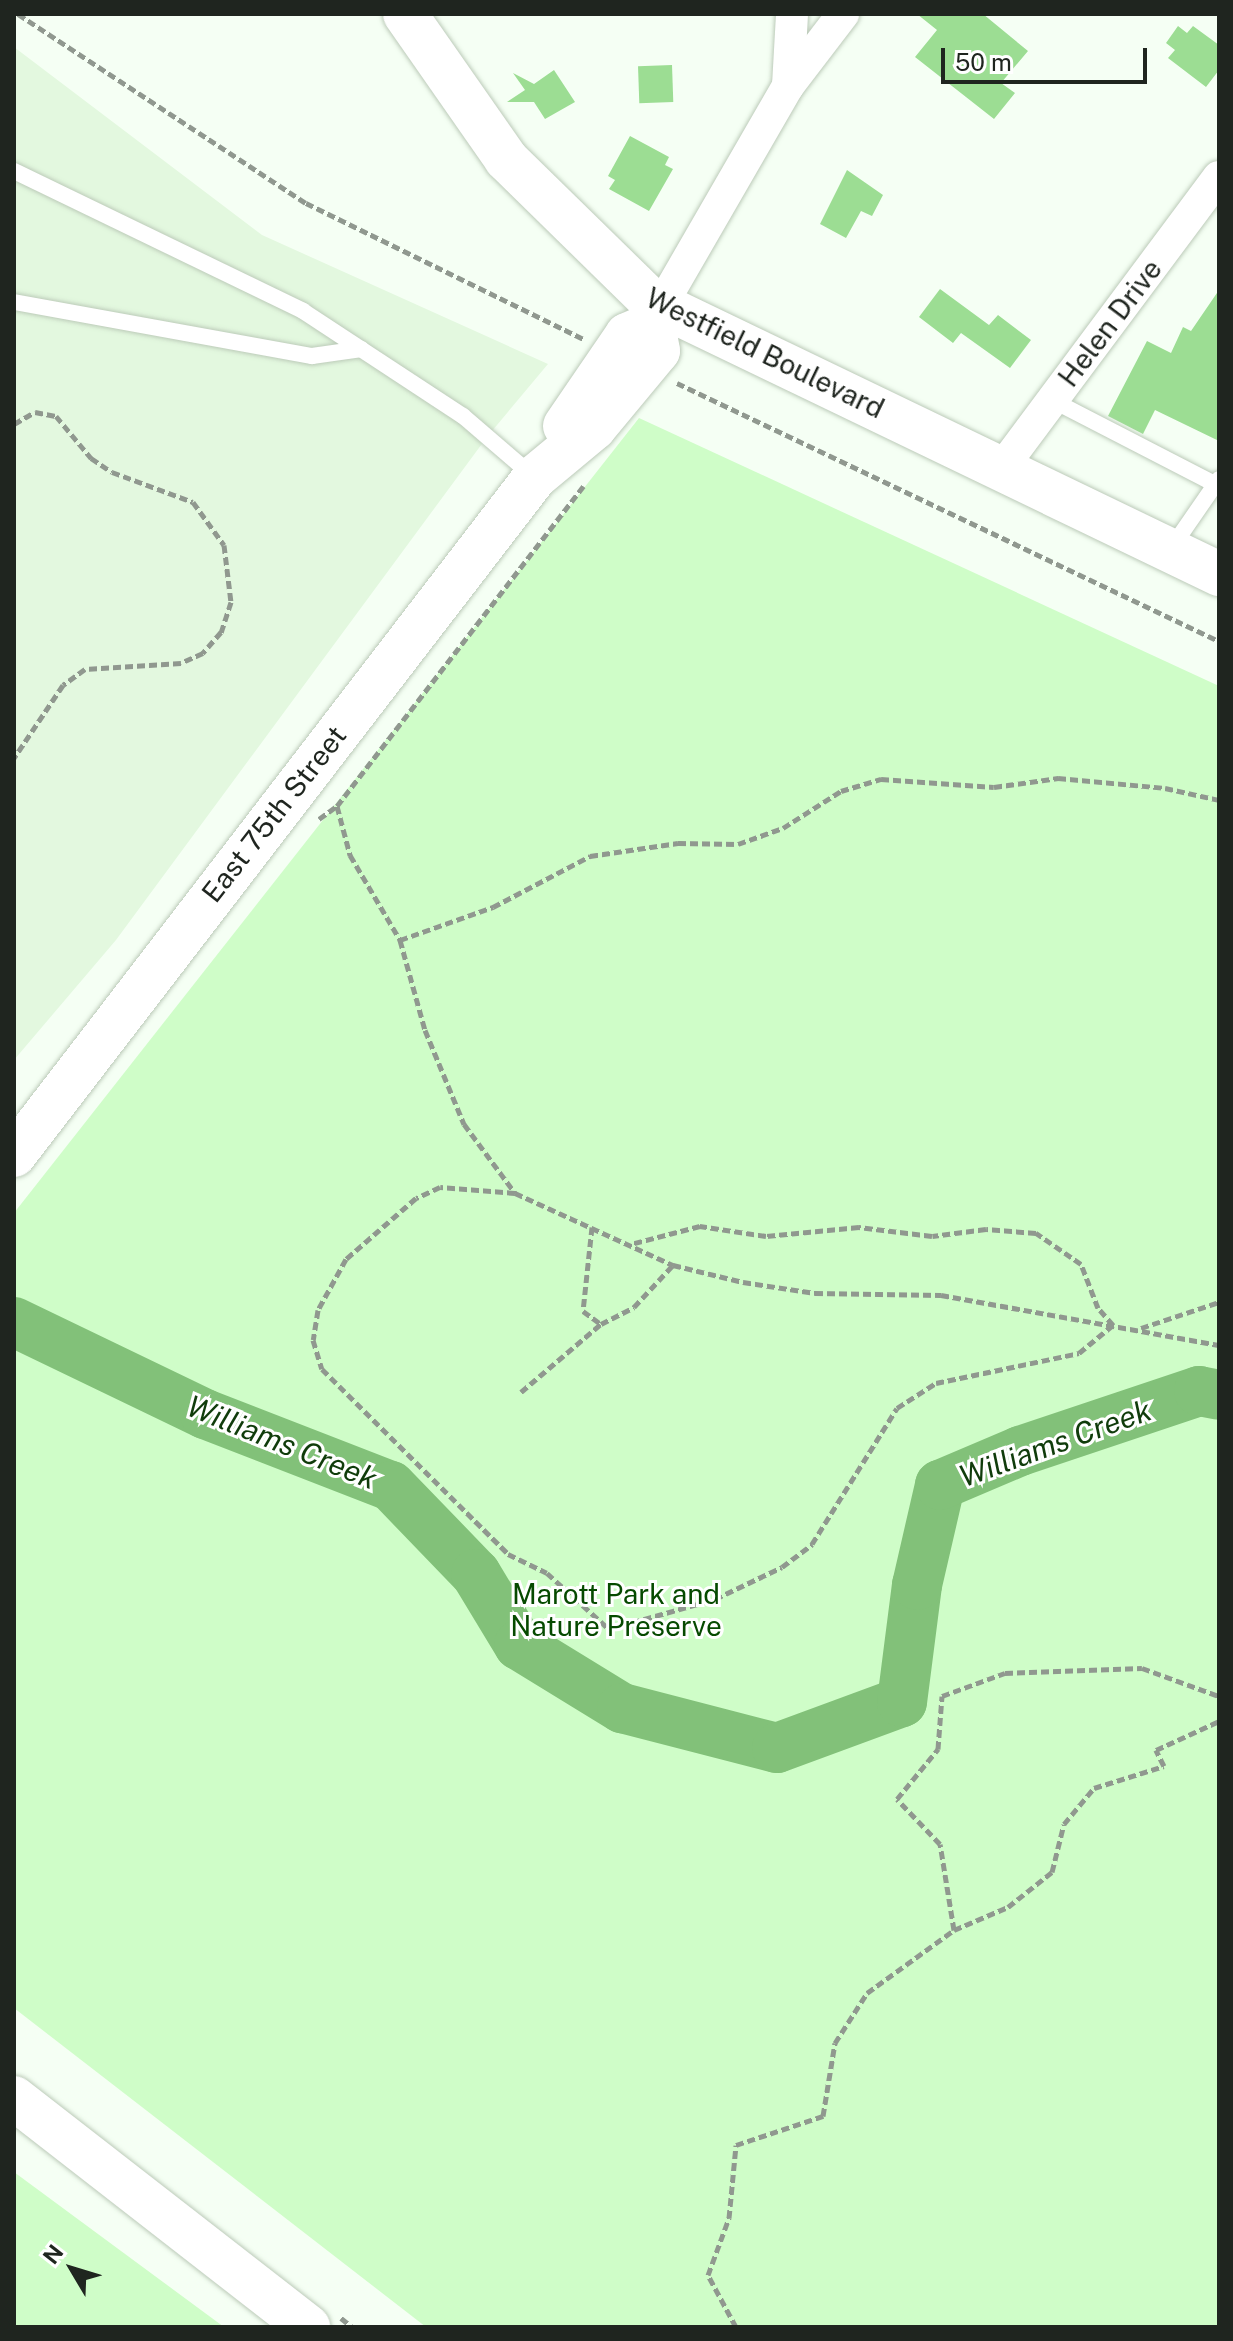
<!DOCTYPE html>
<style>
body{margin:0}
#map{position:relative;width:1233px;height:2341px;overflow:hidden;background:#f5fff4;font-family:"Public Sans",sans-serif}
div>[style]{position:absolute}
[style*='--x']{left:calc(var(--x)*1px);top:calc(var(--y)*1px);width:calc(var(--w)*1px);rotate:calc(var(--a)*1deg)}
.built>*{inset:0;background:#e3f8df}
.green>*{inset:0;background:#cffdc8}
.river>*{height:50px;margin:-25px;padding:0 25px;transform-origin:25px;border-radius:25px;background:#82c179}
.building>*{inset:0;background:#9cdd93;transform-origin:0 0}
.path>*{height:5px;margin-top:-2.5px;transform-origin:0;background:repeating-linear-gradient(90deg,#90988f 0 8px,transparent 0 12px)}
.roads{filter:drop-shadow(0 0 2px #bccbb9) drop-shadow(0 0 2px #bccbb9)}
.lane>*{height:16px;margin:-8px;padding:0 8px;transform-origin:8px;border-radius:8px;background:#fff}
.street>*{height:32px;margin:-16px;padding:0 16px;transform-origin:16px;border-radius:16px;background:#fff}
.secondary>*{height:44px;margin:-22px;padding:0 22px;transform-origin:22px;border-radius:22px;background:#fff}
span{translate:-50% -50%;white-space:nowrap;text-align:center;line-height:1.15;-webkit-text-stroke:6px #fff;paint-order:stroke}
.street-label{font-size:28px;color:#1f251f}
.park-label{font-size:28px;color:#064a00}
.water-label{font-size:30px;color:#103c0b;font-style:italic}
.frame{position:absolute;inset:0;border:16px solid #1f251f;pointer-events:none}
.north{position:absolute;left:32px;top:2229px;width:80px;height:80px;-webkit-text-stroke:6px #fff;paint-order:stroke;rotate:308deg;font-size:22px;font-weight:700;line-height:32px;text-align:center;color:#1f251f}
.north::after{content:'';display:block;margin:auto;width:28px;height:36px;background:#1f251f;clip-path:polygon(50% 0,100% 100%,50% 72%,0 100%)}
.scale{position:absolute;left:941px;top:48px;width:206px;height:36px;box-sizing:border-box;border:4px solid #1f251f;border-top:0;padding-left:10px;font-size:24px;line-height:28px;white-space:nowrap;color:#1f251f;-webkit-text-stroke:6px #fff;paint-order:stroke}
</style>
<div id="map">
<div class="built">
<div style="clip-path:polygon(14px 47px,262px 235px,548px 364px,487px 437px,116px 940px,14px 1060px)"></div>
</div>
<div class="green">
<div style="clip-path:polygon(639px 418px,1219px 686px,1219px 2327px,426px 2327px,14px 2008px,14px 1213px)"></div>
<div style="clip-path:polygon(14px 2172px,224px 2327px,14px 2327px)"></div>
</div>
<div class="river">
<div style="--x:14;--y:1322;--w:212;--a:25.7"></div>
<div style="--x:205;--y:1414;--w:199;--a:21.2"></div>
<div style="--x:391;--y:1486;--w:122;--a:46"></div>
<div style="--x:476;--y:1574;--w:83;--a:58.8"></div>
<div style="--x:519;--y:1645;--w:121;--a:31.5"></div>
<div style="--x:622;--y:1708;--w:160;--a:14.5"></div>
<div style="--x:777;--y:1748;--w:133;--a:-20.2"></div>
<div style="--x:902;--y:1702;--w:118;--a:-82.7"></div>
<div style="--x:917;--y:1585;--w:103;--a:-77"></div>
<div style="--x:940;--y:1485;--w:87;--a:-23"></div>
<div style="--x:1020;--y:1451;--w:189;--a:-18.5"></div>
<div style="--x:1199;--y:1391;--w:20;--a:11"></div>
</div>
<div class="building">
<div style="clip-path:polygon(917px 14px,983px 14px,1028px 51px,1001px 83px,1015px 93px,994px 119px,915px 57px,937px 30px)"></div>
<div style="clip-path:polygon(1178px 26px,1187px 33px,1193px 26px,1219px 45px,1219px 70px,1206px 87px,1168px 58px,1175px 50px,1166px 43px)"></div>
<div style="left:672px;top:65px;width:37px;height:34px;rotate:88deg"></div>
<div style="clip-path:polygon(554px 70px,575px 102px,545px 119px,534px 102px,507px 102px,525px 90px,513px 73px,534px 84px)"></div>
<div style="clip-path:polygon(630px 136px,669px 157px,665px 165px,673px 169px,649px 211px,609px 189px,615px 180px,608px 176px)"></div>
<div style="clip-path:polygon(847px 170px,883px 195px,872px 216px,861px 211px,846px 238px,820px 224px)"></div>
<div style="clip-path:polygon(940px 289px,989px 325px,998px 315px,1031px 340px,1010px 368px,961px 333px,953px 343px,919px 317px)"></div>
<div style="clip-path:polygon(1219px 290px,1219px 441px,1155px 410px,1143px 434px,1108px 416px,1147px 341px,1171px 353px,1183px 327px,1191px 331px)"></div>
</div>
<div class="path">
<div style="--x:18;--y:14;--w:344;--a:33.3"></div>
<div style="--x:306;--y:203;--w:309;--a:26.1"></div>
<div style="--x:677;--y:383;--w:600;--a:25.46"></div>
<div style="--x:14;--y:424;--w:24;--a:-30"></div>
<div style="--x:35;--y:412;--w:21;--a:11"></div>
<div style="--x:56;--y:416;--w:55;--a:50.2"></div>
<div style="--x:91;--y:458;--w:25;--a:34"></div>
<div style="--x:112;--y:472;--w:86;--a:20.3"></div>
<div style="--x:193;--y:502;--w:53;--a:54.2"></div>
<div style="--x:224;--y:545;--w:57;--a:83"></div>
<div style="--x:231;--y:602;--w:32;--a:108"></div>
<div style="--x:221;--y:632;--w:28;--a:131"></div>
<div style="--x:203;--y:653;--w:24;--a:156"></div>
<div style="--x:181;--y:663;--w:96;--a:176.4"></div>
<div style="--x:85;--y:669;--w:27;--a:144"></div>
<div style="--x:63;--y:685;--w:88;--a:123.9"></div>
<div style="--x:337;--y:806;--w:51;--a:75.1"></div>
<div style="--x:350;--y:855;--w:99;--a:59.5"></div>
<div style="--x:400;--y:940;--w:93;--a:74.5"></div>
<div style="--x:425;--y:1030;--w:102;--a:67.5"></div>
<div style="--x:464;--y:1124;--w:86;--a:53.5"></div>
<div style="--x:515;--y:1193;--w:174;--a:24.5"></div>
<div style="--x:673;--y:1265;--w:72;--a:13.7"></div>
<div style="--x:743;--y:1282;--w:73;--a:8.7"></div>
<div style="--x:815;--y:1293;--w:126;--a:0.9"></div>
<div style="--x:941;--y:1295;--w:282;--a:10.2"></div>
<div style="--x:319;--y:819;--w:22;--a:-36"></div>
<div style="--x:337;--y:806;--w:404;--a:-52.4"></div>
<div style="--x:400;--y:940;--w:99;--a:-19.5"></div>
<div style="--x:493;--y:907;--w:110;--a:-27.7"></div>
<div style="--x:590;--y:856;--w:89;--a:-8.4"></div>
<div style="--x:678;--y:843;--w:60;--a:1"></div>
<div style="--x:738;--y:844;--w:48;--a:-19.6"></div>
<div style="--x:783;--y:828;--w:69;--a:-32.5"></div>
<div style="--x:841;--y:791;--w:42;--a:-16.7"></div>
<div style="--x:881;--y:779;--w:113;--a:4"></div>
<div style="--x:994;--y:787;--w:65;--a:-8"></div>
<div style="--x:1058;--y:778;--w:107;--a:5.3"></div>
<div style="--x:1165;--y:788;--w:55;--a:12.5"></div>
<div style="--x:515;--y:1193;--w:75;--a:-175.4"></div>
<div style="--x:440;--y:1187;--w:26;--a:155"></div>
<div style="--x:416;--y:1198;--w:93;--a:138.9"></div>
<div style="--x:346;--y:1259;--w:58;--a:118.8"></div>
<div style="--x:318;--y:1310;--w:30;--a:99"></div>
<div style="--x:313;--y:1340;--w:30;--a:73"></div>
<div style="--x:322;--y:1369;--w:262;--a:44.8"></div>
<div style="--x:508;--y:1554;--w:43;--a:26"></div>
<div style="--x:547;--y:1573;--w:84;--a:42.1"></div>
<div style="--x:609;--y:1629;--w:110;--a:-15.8"></div>
<div style="--x:715;--y:1599;--w:74;--a:-25.5"></div>
<div style="--x:782;--y:1567;--w:38;--a:-37"></div>
<div style="--x:812;--y:1544;--w:160;--a:-58"></div>
<div style="--x:897;--y:1408;--w:46;--a:-32.7"></div>
<div style="--x:936;--y:1383;--w:146;--a:-11.8"></div>
<div style="--x:1079;--y:1353;--w:44;--a:-39.5"></div>
<div style="--x:1113;--y:1325;--w:23;--a:-131"></div>
<div style="--x:1098;--y:1308;--w:47;--a:-111.1"></div>
<div style="--x:1081;--y:1264;--w:55;--a:-145.4"></div>
<div style="--x:1036;--y:1233;--w:50;--a:-175.4"></div>
<div style="--x:986;--y:1229;--w:54;--a:172.6"></div>
<div style="--x:932;--y:1236;--w:74;--a:-173"></div>
<div style="--x:859;--y:1227;--w:93;--a:174.5"></div>
<div style="--x:766;--y:1236;--w:67;--a:-171.4"></div>
<div style="--x:700;--y:1226;--w:71;--a:165.4"></div>
<div style="--x:592;--y:1227;--w:84;--a:96.1"></div>
<div style="--x:583;--y:1311;--w:22;--a:36"></div>
<div style="--x:1141;--y:1328;--w:82;--a:-18.4"></div>
<div style="--x:521;--y:1392;--w:105;--a:-40.4"></div>
<div style="--x:601;--y:1324;--w:37;--a:-27"></div>
<div style="--x:634;--y:1307;--w:57;--a:-47.1"></div>
<div style="--x:954;--y:1930;--w:87;--a:-99.2"></div>
<div style="--x:940;--y:1844;--w:62;--a:-133.7"></div>
<div style="--x:897;--y:1799;--w:65;--a:-50.6"></div>
<div style="--x:938;--y:1749;--w:53;--a:-85.7"></div>
<div style="--x:942;--y:1696;--w:67;--a:-20.1"></div>
<div style="--x:1005;--y:1673;--w:137;--a:-2.1"></div>
<div style="--x:1142;--y:1668;--w:82;--a:20"></div>
<div style="--x:341;--y:2318;--w:14;--a:39"></div>
<div style="--x:736;--y:2327;--w:59;--a:-118.3"></div>
<div style="--x:708;--y:2275;--w:61;--a:-69.8"></div>
<div style="--x:729;--y:2218;--w:73;--a:-84.5"></div>
<div style="--x:736;--y:2145;--w:92;--a:-18.4"></div>
<div style="--x:823;--y:2116;--w:74;--a:-80.7"></div>
<div style="--x:835;--y:2043;--w:59;--a:-57.4"></div>
<div style="--x:867;--y:1993;--w:107;--a:-35.9"></div>
<div style="--x:954;--y:1930;--w:59;--a:-23.1"></div>
<div style="--x:1008;--y:1907;--w:56;--a:-38.5"></div>
<div style="--x:1052;--y:1872;--w:49;--a:-76"></div>
<div style="--x:1064;--y:1824;--w:47;--a:-50.2"></div>
<div style="--x:1094;--y:1788;--w:73;--a:-17.4"></div>
<div style="--x:1164;--y:1766;--w:18;--a:-117"></div>
<div style="--x:1156;--y:1750;--w:69;--a:-24.7"></div>
</div>
<div class="roads">
<div class="lane">
<div style="--x:14;--y:171;--w:321;--a:25.8"></div>
<div style="--x:303;--y:311;--w:191;--a:33.3"></div>
<div style="--x:463;--y:416;--w:94;--a:40.7"></div>
<div style="--x:14;--y:302;--w:303;--a:10.3"></div>
<div style="--x:312;--y:356;--w:50;--a:-8"></div>
<div style="--x:1052;--y:400;--w:181;--a:27.3"></div>
<div style="--x:1170;--y:550;--w:86;--a:-55.4"></div>
</div>
<div class="street">
<div style="--x:788;--y:86;--w:91;--a:-52.6"></div>
<div style="--x:661;--y:306;--w:254;--a:-60"></div>
<div style="--x:788;--y:86;--w:72;--a:-86.8"></div>
<div style="--x:1001;--y:469;--w:364;--a:-53.3"></div>
</div>
<div class="secondary">
<div style="--x:405;--y:14;--w:177;--a:55.1"></div>
<div style="--x:506;--y:159;--w:202;--a:44.4"></div>
<div style="--x:650;--y:300;--w:632;--a:25.71"></div>
<div style="--x:565;--y:426;--w:110;--a:-55.7"></div>
<div style="--x:627;--y:335;--w:28;--a:-23"></div>
<div style="--x:14;--y:1155;--w:855;--a:-52.46"></div>
<div style="--x:535;--y:477;--w:77;--a:-39.7"></div>
<div style="--x:594;--y:428;--w:100;--a:-50.3"></div>
<div style="--x:658;--y:351;--w:27;--a:-100"></div>
<div style="--x:653;--y:324;--w:20;--a:-66"></div>
<div style="--x:14;--y:2098;--w:373;--a:37.9"></div>
</div>
</div>
<div class="street-label">
<span style="left:1110px;top:323px;rotate:-53deg">Helen Drive</span>
<span style="left:765px;top:353px;rotate:26deg">Westfield Boulevard</span>
<span style="left:274px;top:814px;rotate:-52deg">East 75th Street</span>
</div>
<div class="park-label">
<span style="left:616px;top:1610px">Marott Park and<br>Nature Preserve</span>
</div>
<div class="water-label">
<span style="left:282px;top:1442px;rotate:22deg">Williams Creek</span>
<span style="left:1055px;top:1443px;rotate:-20deg">Williams Creek</span>
</div>
<div class="frame"></div>
<div class="north">N</div>
<div class="scale">50 m</div>
</div>
